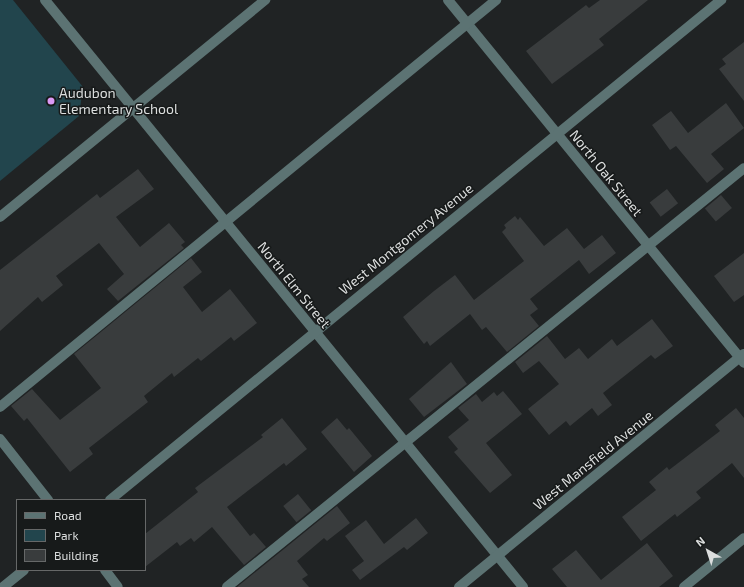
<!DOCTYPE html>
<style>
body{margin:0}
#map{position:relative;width:744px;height:587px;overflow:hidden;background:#202324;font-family:"Exo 2",sans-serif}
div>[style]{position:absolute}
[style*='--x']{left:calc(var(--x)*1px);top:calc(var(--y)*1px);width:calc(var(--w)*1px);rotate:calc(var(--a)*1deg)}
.green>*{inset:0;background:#22454d}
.building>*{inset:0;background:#393c3d;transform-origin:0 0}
.minor>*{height:10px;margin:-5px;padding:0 5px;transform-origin:5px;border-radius:5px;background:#5c7373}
.dots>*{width:11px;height:11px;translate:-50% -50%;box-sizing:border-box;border:2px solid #171a1a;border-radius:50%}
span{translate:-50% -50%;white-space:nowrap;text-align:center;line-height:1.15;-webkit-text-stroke:3px #171a1a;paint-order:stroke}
.poi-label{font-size:14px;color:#dcdede}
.left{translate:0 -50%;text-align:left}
.street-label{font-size:14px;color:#dcdede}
.legend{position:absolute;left:16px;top:499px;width:130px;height:72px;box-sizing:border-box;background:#171a1a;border:1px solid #666868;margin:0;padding:5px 7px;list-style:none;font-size:12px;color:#dcdede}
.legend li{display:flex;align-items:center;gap:8px;height:20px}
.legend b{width:20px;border:1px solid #666868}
.north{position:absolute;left:688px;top:531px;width:40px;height:40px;-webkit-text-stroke:3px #171a1a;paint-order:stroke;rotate:321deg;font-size:11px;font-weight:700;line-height:16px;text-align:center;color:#dcdede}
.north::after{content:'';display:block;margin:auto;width:14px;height:18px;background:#dcdede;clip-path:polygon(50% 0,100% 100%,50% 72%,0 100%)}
</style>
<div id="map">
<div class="green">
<div style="clip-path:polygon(0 0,13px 0,83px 87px,79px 116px,0 181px)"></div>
</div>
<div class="building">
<div style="clip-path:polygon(600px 0,648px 0,599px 39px,604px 45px,552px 84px,526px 51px,586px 5px,589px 8px)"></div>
<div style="clip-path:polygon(744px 42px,744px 101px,719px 69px,726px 64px,722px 59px)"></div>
<div style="clip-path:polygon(726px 103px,744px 128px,711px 154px,724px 169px,707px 183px,676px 146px,670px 150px,652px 125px,671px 111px,688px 133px)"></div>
<div style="clip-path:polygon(138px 169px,154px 189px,116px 217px,140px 247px,169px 223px,185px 242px,181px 245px,184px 248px,118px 301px,107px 289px,124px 274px,99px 243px,56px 276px,63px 285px,42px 302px,38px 297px,0 331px,0 270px,97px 194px,100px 198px)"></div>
<div style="left:667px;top:189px;width:18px;height:22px;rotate:52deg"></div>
<div style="left:721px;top:195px;width:17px;height:21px;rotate:50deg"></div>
<div style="clip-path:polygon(515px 216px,518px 220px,520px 217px,544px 246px,567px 228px,584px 249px,602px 235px,616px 253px,589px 274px,579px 260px,530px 299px,538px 309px,530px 315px,539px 326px,507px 352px,486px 327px,482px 330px,470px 314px,430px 346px,427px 341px,424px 344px,403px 317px,434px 291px,455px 275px,474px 300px,524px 261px,502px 232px,506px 228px,504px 225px)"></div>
<div style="clip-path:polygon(744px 253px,744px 295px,734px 302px,714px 276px)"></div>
<div style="clip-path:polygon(191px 258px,202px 272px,183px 287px,202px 312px,230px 289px,257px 323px,234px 341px,231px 337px,201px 361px,198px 358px,174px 377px,172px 373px,144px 396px,148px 402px,89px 448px,93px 454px,70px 472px,27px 418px,24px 421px,11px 406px,32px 389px,60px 420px,101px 388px,74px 354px)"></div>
<div style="clip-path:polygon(652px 319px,673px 346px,655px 359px,651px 355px,603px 393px,612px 405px,598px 416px,592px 408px,570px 426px,566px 421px,549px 435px,528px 409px,559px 384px,539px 361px,523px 373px,515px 362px,547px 336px,565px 359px,579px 348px,588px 359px,612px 339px,617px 346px)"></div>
<div style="clip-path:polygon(451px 362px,467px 384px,424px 417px,409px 399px)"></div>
<div style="clip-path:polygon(503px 391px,522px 414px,486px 443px,512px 475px,490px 493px,454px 452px,458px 449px,448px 437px,469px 420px,458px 408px,476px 394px,482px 402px,494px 392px,497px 396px)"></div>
<div style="clip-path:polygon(736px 408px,744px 418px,744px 478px,732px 463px,696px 492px,701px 498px,677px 517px,675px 514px,641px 541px,622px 517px,656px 490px,649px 482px,667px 467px,669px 470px,720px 431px,715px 425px)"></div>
<div style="clip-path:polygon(282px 418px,307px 449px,286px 466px,284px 463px,227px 507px,250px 536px,254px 533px,266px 547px,244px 565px,212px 527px,194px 542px,191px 538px,180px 546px,177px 542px,145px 567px,145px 534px,198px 492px,195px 488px,263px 437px,261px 435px)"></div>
<div style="clip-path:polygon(337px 418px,347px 430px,349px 428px,372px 456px,354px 472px,321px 432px)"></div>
<div style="left:298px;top:494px;width:21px;height:19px;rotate:51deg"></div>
<div style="clip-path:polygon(337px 506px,350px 523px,327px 541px,324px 538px,297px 561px,308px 575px,302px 579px,309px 587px,237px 587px)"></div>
<div style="clip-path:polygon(416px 518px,428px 533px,407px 550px,404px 547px,360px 580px,352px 570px,364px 561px,345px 536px,366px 520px,384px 544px)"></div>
<div style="clip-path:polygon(647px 543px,673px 576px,659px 587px,567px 587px,552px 569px,576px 550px,601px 580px)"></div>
</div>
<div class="minor">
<div style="--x:45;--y:0;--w:757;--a:50.84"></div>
<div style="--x:448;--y:0;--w:468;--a:50.8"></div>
<div style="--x:0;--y:217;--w:343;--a:-39.3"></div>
<div style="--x:0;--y:407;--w:642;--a:-39.37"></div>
<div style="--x:0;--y:439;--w:78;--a:51.8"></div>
<div style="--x:110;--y:500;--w:790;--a:-39.29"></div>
<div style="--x:105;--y:570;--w:21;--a:53"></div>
<div style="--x:3;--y:587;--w:27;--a:-39"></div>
<div style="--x:227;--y:587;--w:665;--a:-39.02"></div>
<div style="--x:459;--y:587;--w:368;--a:-39.3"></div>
<div style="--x:684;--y:587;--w:77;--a:-39.2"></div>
</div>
<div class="dots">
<div style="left:51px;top:101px;background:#db99f5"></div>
</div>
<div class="poi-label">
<span class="left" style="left:59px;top:101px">Audubon<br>Elementary School</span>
</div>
<div class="street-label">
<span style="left:606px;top:173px;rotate:51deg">North Oak Street</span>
<span style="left:406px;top:239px;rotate:-39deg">West Montgomery Avenue</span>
<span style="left:294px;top:285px;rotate:51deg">North Elm Street</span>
<span style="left:593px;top:460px;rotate:-39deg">West Mansfield Avenue</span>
</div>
<ul class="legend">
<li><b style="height:5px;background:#5c7373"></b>Road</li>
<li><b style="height:11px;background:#22454d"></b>Park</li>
<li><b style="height:11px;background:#393c3d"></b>Building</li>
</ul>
<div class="north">N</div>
</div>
